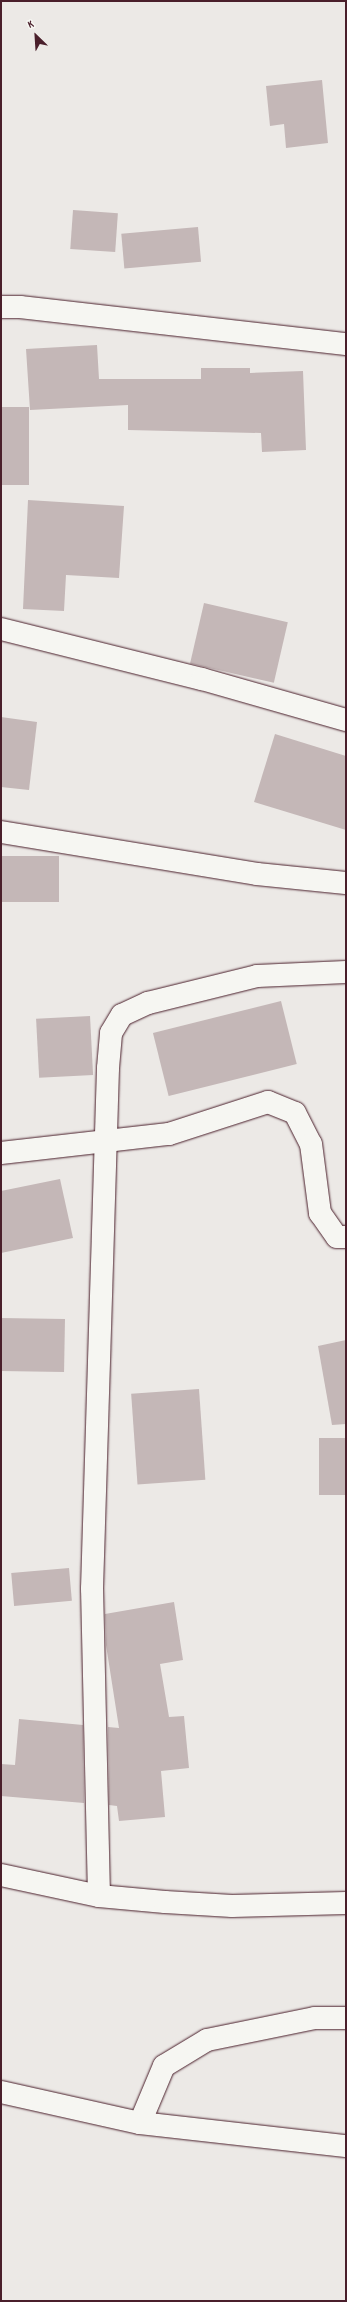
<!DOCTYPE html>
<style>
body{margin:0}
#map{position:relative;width:347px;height:2302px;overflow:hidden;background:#ece9e6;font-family:Dekko,sans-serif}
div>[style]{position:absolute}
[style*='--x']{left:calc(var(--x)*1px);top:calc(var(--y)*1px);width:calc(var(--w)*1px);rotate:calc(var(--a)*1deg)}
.building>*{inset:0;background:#c4b7b7;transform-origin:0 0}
.roads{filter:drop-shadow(0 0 1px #4a1f2b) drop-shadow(0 0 1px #4a1f2b)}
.street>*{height:22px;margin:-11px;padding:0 11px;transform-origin:11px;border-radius:11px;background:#f6f6f2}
.secondary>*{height:22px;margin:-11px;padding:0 11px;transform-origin:11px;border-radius:11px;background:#f6f6f2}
span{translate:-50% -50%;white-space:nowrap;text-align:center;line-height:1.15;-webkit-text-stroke:3.5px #f6f6f2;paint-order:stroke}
.frame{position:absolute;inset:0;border:2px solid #4a1f2b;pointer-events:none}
.north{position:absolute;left:16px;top:16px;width:40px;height:40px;-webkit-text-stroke:3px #f6f6f2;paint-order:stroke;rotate:335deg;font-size:11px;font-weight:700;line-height:16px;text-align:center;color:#4a1f2b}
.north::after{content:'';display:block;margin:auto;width:14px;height:18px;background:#4a1f2b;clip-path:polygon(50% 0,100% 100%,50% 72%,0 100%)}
</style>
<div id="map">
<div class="building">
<div style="clip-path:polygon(322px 80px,328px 143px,286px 148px,284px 124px,270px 126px,266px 86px)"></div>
<div style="left:73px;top:210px;width:45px;height:39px;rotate:4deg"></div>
<div style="left:198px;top:227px;width:35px;height:77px;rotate:85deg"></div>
<div style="clip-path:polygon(97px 345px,99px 379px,201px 379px,201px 368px,250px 368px,250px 373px,303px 371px,306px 450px,262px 452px,261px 433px,128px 430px,128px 405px,30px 410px,26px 349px)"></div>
<div style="left:1px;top:407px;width:28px;height:78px"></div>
<div style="clip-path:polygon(28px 500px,124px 506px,119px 578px,66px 575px,64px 611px,23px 609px)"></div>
<div style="left:204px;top:603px;width:86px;height:62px;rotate:13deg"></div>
<div style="clip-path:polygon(1px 717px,37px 722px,29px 790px,1px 787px)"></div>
<div style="clip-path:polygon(275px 734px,346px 756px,346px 830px,254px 802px)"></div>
<div style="left:59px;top:856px;width:46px;height:58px;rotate:90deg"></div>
<div style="left:281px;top:1001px;width:65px;height:132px;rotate:76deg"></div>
<div style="left:90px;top:1016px;width:59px;height:54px;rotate:87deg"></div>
<div style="clip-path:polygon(60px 1179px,73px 1238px,1px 1253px,1px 1191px)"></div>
<div style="left:1px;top:1318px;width:64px;height:53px;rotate:1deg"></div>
<div style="clip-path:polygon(346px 1340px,346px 1424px,332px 1425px,318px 1346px)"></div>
<div style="left:199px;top:1389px;width:91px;height:68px;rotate:86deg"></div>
<div style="left:319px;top:1438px;width:27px;height:57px"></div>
<div style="left:69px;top:1568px;width:33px;height:58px;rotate:85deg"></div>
<div style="clip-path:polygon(174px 1602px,183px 1660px,160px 1664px,169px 1717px,184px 1716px,189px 1768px,161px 1771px,165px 1817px,119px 1821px,117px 1806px,109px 1805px,108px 1727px,119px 1728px,106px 1645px,105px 1614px)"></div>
<div style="clip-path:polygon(19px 1719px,83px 1725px,84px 1803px,1px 1796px,1px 1764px,15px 1765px)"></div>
</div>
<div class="roads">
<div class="street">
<div style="--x:1;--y:307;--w:19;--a:0"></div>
<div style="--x:20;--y:307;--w:328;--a:6.5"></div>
<div style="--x:1;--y:629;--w:207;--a:14"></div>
<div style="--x:202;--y:679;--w:150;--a:15.9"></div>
<div style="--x:1;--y:832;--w:259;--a:9.3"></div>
<div style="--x:257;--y:874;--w:89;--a:5.8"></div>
<div style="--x:1;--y:1153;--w:169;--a:-6.5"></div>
<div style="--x:169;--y:1134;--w:104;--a:-17.9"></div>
<div style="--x:268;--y:1102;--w:29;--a:22"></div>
<div style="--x:295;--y:1113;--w:35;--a:63"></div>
<div style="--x:311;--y:1144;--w:70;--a:82.6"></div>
<div style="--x:320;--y:1213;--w:29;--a:55"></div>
<div style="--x:337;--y:1237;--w:9;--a:0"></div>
<div style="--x:1;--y:1875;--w:100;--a:12.1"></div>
<div style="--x:99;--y:1896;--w:66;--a:5.2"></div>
<div style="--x:165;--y:1902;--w:67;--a:3.4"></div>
<div style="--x:232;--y:1906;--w:114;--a:-1.5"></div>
<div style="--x:99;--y:1896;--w:307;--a:-91.3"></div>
<div style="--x:92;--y:1589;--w:521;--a:-88.24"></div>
<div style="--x:108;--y:1068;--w:35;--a:-85"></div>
<div style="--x:111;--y:1033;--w:21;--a:-59"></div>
<div style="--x:122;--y:1015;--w:29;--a:-25"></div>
<div style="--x:148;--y:1003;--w:112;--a:-13.9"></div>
<div style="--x:257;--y:976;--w:89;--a:-2.6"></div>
<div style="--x:140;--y:2123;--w:62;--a:-67.2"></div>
<div style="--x:164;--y:2066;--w:50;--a:-31.2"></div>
<div style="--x:207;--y:2040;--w:110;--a:-11.5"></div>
<div style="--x:315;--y:2018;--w:31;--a:0"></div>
</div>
<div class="secondary">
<div style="--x:1;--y:2092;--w:142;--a:12.6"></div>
<div style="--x:140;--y:2123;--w:207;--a:6.4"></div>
</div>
</div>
<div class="frame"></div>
<div class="north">K</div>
</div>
